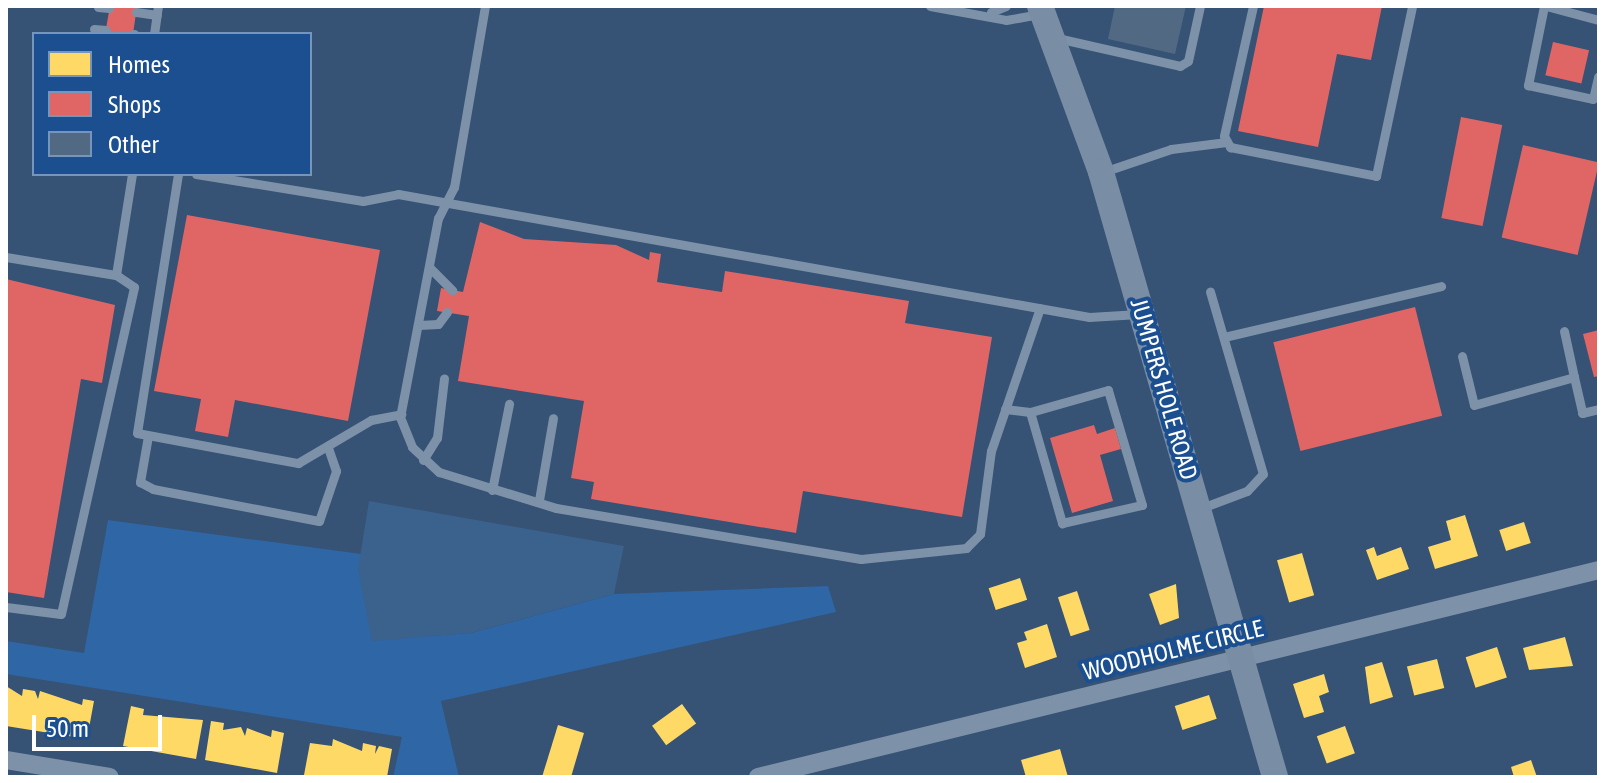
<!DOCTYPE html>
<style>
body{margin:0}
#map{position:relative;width:1605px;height:783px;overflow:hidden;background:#365274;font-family:"Asap Condensed",sans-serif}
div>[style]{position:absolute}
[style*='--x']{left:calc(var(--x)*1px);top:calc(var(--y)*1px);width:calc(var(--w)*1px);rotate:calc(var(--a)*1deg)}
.green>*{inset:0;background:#2f66a5}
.water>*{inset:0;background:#3b618d}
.homes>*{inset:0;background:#ffd966;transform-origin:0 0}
.shops>*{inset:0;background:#e06666;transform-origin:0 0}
.building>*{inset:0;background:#526984}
.service>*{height:9px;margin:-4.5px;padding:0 4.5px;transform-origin:4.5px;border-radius:4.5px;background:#7d92a8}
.minor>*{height:18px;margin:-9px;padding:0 9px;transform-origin:9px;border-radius:9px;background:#7d92a8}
.secondary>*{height:26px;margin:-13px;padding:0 13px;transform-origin:13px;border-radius:13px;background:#798da4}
span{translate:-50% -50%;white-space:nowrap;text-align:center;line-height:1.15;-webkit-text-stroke:8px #1b4f8f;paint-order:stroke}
.street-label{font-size:24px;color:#fff}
.frame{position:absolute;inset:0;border:8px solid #fff;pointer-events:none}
.legend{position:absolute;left:32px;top:32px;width:280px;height:144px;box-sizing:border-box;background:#1b4f8f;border:2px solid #7695bc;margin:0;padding:10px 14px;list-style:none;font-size:24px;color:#fff}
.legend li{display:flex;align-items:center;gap:16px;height:40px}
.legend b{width:40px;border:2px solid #7695bc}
.scale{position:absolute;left:32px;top:715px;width:130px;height:36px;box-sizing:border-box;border:4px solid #fff;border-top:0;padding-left:10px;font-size:24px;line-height:28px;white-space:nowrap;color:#fff;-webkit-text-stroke:6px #1b4f8f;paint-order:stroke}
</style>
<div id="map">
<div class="green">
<div style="clip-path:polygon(108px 520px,361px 554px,372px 640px,471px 633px,614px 594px,828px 586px,836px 612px,441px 701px,459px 777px,393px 777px,402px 737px,6px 674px,6px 641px,84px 653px)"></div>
</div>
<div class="water">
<div style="clip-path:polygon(369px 501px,624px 546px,614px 594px,471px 633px,372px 641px,358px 569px)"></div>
</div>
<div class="homes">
<div style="clip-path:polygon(1465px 515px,1478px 556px,1435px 569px,1428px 547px,1451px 540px,1446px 521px)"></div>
<div style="left:1524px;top:522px;width:22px;height:26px;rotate:72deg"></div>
<div style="clip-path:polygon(1374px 547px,1377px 556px,1401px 547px,1409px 569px,1377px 580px,1366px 550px)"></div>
<div style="left:1302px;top:553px;width:44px;height:26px;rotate:74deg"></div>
<div style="left:1020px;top:578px;width:23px;height:33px;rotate:72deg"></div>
<div style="clip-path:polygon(1176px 584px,1179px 618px,1160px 625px,1149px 594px)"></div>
<div style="left:1077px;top:591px;width:41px;height:20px;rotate:72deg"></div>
<div style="clip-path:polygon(1047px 624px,1057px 657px,1025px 668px,1017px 643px,1027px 640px,1024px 632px)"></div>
<div style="clip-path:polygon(1565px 637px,1573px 666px,1529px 670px,1523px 648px)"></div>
<div style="left:1497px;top:647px;width:32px;height:33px;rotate:72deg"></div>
<div style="left:1437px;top:659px;width:30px;height:31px;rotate:76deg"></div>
<div style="clip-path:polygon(1382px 662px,1393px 697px,1370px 704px,1365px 667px)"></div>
<div style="clip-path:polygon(1324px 674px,1329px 692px,1319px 696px,1324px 712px,1304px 718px,1293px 684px)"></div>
<div style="clip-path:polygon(6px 686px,22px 696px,23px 689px,35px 691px,38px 699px,40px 691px,82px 705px,83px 699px,94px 701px,87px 739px,6px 726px)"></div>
<div style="left:1209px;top:695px;width:25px;height:36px;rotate:72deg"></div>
<div style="left:682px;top:704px;width:24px;height:37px;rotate:54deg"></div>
<div style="clip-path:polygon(131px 706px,144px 709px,143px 715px,203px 720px,196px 759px,123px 746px)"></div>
<div style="clip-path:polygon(211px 721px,224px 723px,223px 730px,241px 727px,245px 736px,247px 728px,271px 737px,272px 730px,284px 733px,277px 773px,205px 760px)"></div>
<div style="clip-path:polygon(558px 725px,584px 733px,571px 777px,542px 777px)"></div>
<div style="left:1345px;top:726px;width:29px;height:30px;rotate:70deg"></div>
<div style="clip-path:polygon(333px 739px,362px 751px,363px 743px,376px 746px,375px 754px,379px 746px,392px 749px,387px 777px,304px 775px,310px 743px,332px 746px)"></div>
<div style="clip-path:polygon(1060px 749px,1068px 777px,1026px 777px,1021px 760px)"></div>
<div style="clip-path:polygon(1531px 760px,1537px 777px,1514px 777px,1511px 767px)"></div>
</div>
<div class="shops">
<div style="clip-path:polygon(110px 6px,137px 6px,133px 34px,105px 34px)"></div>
<div style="clip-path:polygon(1264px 6px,1382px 6px,1371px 60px,1337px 54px,1318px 147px,1238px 131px)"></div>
<div style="left:1553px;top:42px;width:37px;height:34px;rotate:13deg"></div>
<div style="left:1461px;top:117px;width:42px;height:103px;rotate:11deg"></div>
<div style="left:1523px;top:145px;width:78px;height:95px;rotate:13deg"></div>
<div style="clip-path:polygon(187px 215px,380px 250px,348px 421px,235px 400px,228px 437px,195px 431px,201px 399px,154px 391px)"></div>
<div style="clip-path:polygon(480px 222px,524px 239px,616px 245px,649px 260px,650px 252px,661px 254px,657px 282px,722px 292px,725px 271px,909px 301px,905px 323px,992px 337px,962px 517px,803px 491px,796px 533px,591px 499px,594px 482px,571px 478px,584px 401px,458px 381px,469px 316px,437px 311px,441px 288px,463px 292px)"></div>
<div style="clip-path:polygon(6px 279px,115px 305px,102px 383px,81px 379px,44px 598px,6px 592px)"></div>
<div style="left:1415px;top:307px;width:112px;height:146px;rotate:76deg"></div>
<div style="clip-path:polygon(1599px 330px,1599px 376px,1594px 377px,1583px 334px)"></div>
<div style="clip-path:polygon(1094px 425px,1097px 434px,1115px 428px,1121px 449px,1100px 455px,1113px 501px,1072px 513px,1050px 438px)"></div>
</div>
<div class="building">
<div style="clip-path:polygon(1115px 6px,1186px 6px,1175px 54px,1108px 39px)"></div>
</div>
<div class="service">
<div style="--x:485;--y:6;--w:184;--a:99.7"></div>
<div style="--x:454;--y:187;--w:35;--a:117"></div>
<div style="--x:438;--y:218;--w:203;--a:100.8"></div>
<div style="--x:400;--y:417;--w:32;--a:68"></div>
<div style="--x:412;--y:447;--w:37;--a:43"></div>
<div style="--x:439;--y:472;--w:122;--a:17.1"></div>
<div style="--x:556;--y:508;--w:309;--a:9.5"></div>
<div style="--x:861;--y:559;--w:106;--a:-6"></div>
<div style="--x:966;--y:548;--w:20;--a:-45"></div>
<div style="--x:980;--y:534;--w:84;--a:-82.5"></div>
<div style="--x:991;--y:451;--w:151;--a:-71.1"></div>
<div style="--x:930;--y:6;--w:77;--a:10.4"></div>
<div style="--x:1006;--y:20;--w:35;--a:-10"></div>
<div style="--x:1253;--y:6;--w:133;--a:102.6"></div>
<div style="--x:1224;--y:136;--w:13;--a:61"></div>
<div style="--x:1230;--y:147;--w:149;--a:11.2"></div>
<div style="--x:1376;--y:176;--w:174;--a:-78"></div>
<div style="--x:1544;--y:6;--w:81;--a:101.4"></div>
<div style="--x:1528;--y:85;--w:66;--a:12.2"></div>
<div style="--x:1593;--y:99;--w:23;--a:-77"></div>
<div style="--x:1546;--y:6;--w:55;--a:14.8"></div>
<div style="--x:98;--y:7;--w:11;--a:5"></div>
<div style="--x:136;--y:12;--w:21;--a:8"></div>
<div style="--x:991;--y:12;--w:16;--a:-22"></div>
<div style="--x:94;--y:29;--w:12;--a:5"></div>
<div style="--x:133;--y:34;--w:1;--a:0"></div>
<div style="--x:154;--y:34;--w:28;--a:-82"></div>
<div style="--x:1057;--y:38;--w:126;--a:12.8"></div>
<div style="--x:1180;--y:66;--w:9;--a:-32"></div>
<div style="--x:1188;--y:61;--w:56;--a:-77.7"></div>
<div style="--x:1103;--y:172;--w:72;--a:-18.7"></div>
<div style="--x:1171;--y:149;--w:56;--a:-7.1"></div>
<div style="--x:178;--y:174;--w:262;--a:99"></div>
<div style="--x:137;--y:433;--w:164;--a:10.6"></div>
<div style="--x:298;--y:463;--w:85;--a:-30.5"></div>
<div style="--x:371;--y:420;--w:31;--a:-11"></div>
<div style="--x:196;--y:174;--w:169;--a:9.2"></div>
<div style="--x:363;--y:201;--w:36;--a:-11"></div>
<div style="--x:398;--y:194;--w:702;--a:10.09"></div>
<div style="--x:1089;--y:317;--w:50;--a:-3.4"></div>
<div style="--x:6;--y:257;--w:111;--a:9.3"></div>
<div style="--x:116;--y:275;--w:102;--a:-81"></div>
<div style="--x:429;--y:267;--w:33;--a:45"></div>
<div style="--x:419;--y:325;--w:19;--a:-3"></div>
<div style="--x:438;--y:324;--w:15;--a:-53"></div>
<div style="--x:1224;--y:337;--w:223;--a:-13.2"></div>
<div style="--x:1462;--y:356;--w:50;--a:76.2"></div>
<div style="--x:1474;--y:405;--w:104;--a:-15.6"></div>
<div style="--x:1574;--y:377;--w:47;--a:-102.3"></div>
<div style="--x:1574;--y:377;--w:37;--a:77"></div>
<div style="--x:1582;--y:413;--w:17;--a:-13"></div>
<div style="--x:1005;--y:409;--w:25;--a:7"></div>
<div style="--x:1030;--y:412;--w:116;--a:73.9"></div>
<div style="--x:1062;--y:523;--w:82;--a:-12.7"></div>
<div style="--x:1142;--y:505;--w:120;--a:-106.5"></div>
<div style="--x:1108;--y:390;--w:81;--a:164.2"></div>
<div style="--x:148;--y:436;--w:47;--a:99.9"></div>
<div style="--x:140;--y:482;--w:15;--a:28"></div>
<div style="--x:153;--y:489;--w:169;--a:10.9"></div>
<div style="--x:319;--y:521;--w:53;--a:-71.2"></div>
<div style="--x:336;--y:471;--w:24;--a:-109"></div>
<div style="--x:423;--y:460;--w:26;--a:-58"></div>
<div style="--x:437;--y:438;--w:60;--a:-83.3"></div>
<div style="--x:492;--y:490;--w:88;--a:-78.8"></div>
<div style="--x:539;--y:500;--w:83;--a:-80.3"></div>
<div style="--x:1199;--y:509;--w:51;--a:-20.6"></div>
<div style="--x:1247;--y:491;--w:23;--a:-47"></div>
<div style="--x:1263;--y:474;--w:190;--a:-106.2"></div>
<div style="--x:6;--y:607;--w:55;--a:7.3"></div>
<div style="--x:61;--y:614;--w:335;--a:-77.4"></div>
<div style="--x:134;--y:287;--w:22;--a:-146"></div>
</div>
<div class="minor">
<div style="--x:6;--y:760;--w:105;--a:9.3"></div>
<div style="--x:758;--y:777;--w:866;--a:-13.83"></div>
</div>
<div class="secondary">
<div style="--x:1040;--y:6;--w:177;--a:69.8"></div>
<div style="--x:1101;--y:172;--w:630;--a:73.95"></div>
</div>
<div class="street-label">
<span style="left:1164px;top:389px;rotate:74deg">JUMPERS HOLE ROAD</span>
<span style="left:1173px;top:650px;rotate:-14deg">WOODHOLME CIRCLE</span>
</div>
<div class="frame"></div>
<ul class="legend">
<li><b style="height:22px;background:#ffd966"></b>Homes</li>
<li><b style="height:22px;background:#e06666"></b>Shops</li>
<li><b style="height:22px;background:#526984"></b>Other</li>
</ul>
<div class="scale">50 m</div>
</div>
